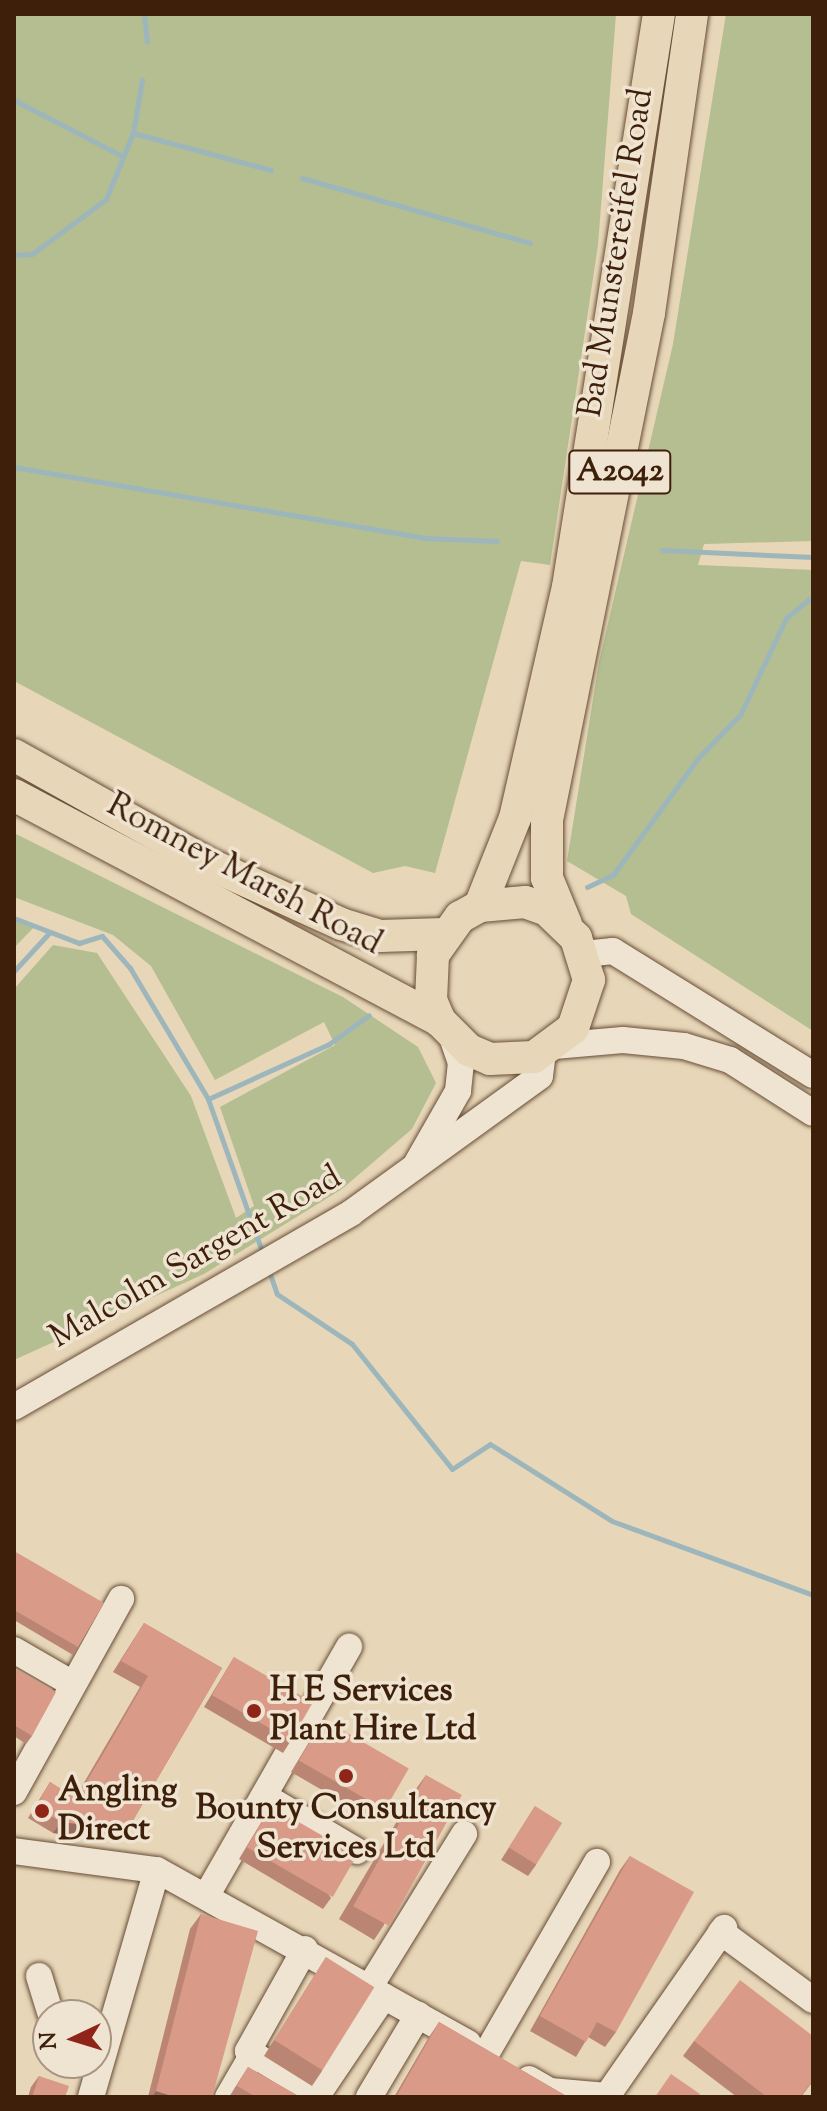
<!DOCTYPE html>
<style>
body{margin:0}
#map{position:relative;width:827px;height:2111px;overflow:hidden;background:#e7d6b8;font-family:"Sorts Mill Goudy",serif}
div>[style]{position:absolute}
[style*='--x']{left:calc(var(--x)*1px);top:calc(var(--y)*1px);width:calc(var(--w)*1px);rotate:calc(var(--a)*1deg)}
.green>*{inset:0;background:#b4be90}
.stream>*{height:5px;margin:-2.5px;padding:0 2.5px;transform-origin:2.5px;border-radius:2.5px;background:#9db6bb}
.roads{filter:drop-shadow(0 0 2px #684d36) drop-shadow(0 0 2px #684d36)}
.minor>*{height:26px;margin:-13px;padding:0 13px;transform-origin:13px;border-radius:13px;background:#efe4d1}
.major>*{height:32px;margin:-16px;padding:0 16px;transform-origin:16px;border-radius:16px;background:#e7d6b8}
.wall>*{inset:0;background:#bb8574}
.shaded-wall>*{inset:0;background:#986c5e}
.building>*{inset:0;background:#d99b87;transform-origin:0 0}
.dots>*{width:22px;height:22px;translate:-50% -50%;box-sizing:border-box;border:4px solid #efe4d1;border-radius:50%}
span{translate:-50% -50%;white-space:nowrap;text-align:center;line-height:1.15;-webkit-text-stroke:7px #efe4d1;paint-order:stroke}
.shield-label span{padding:2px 6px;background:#efe4d1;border:2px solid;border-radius:6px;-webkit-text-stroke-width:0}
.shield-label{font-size:32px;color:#3d1f0a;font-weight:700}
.street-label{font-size:34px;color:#3d1f0a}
.poi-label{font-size:34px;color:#3d1f0a;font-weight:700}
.left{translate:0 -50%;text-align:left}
.frame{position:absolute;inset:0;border:16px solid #3d1f0a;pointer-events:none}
.north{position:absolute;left:32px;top:1999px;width:80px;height:80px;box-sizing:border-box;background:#efe4d1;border:2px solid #a89581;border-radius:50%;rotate:266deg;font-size:22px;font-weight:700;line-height:32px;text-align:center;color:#3d1f0a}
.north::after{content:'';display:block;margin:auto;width:28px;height:36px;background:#8f2418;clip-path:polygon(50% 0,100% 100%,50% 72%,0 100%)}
</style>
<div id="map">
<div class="green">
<div style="clip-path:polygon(14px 14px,616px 14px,598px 245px,550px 565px,521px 561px,435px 873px,405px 866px,373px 873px,14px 681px)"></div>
<div style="clip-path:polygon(726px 14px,813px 14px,813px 541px,704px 544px,698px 565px,813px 570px,813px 1031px,631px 914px,626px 896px,567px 861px,599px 662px,673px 344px)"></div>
<div style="clip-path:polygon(14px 833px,343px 997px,418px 1047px,436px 1083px,412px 1129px,342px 1189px,204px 1274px,14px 1360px,14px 989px,53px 945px,97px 953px,191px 1096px,236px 1218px,254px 1206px,220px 1107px,335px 1045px,324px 1022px,215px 1080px,151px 966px,113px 935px,14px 897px)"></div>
<div style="clip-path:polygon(14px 918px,35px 926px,14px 948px)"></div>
</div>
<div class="stream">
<div style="--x:144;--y:14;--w:28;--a:84"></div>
<div style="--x:14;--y:100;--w:122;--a:27.4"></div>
<div style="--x:133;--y:133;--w:143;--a:15"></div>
<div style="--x:302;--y:178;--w:237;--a:15.9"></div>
<div style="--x:14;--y:255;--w:18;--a:-3"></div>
<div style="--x:32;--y:254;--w:92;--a:-36.6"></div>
<div style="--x:106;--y:199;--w:71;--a:-67.8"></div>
<div style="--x:133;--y:133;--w:54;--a:-80.4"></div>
<div style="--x:14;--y:467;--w:416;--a:9.8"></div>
<div style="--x:424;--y:538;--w:73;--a:2.4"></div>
<div style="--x:662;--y:550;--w:151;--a:2.7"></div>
<div style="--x:587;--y:887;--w:29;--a:-25"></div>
<div style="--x:613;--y:875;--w:145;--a:-54"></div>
<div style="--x:698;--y:758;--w:60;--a:-45.7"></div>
<div style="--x:740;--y:715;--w:107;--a:-64.6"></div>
<div style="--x:786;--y:618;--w:35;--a:-39"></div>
<div style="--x:14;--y:918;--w:70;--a:21"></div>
<div style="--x:79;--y:943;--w:24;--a:-17"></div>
<div style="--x:102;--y:936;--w:43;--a:48.8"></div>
<div style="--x:130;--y:968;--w:152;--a:59.2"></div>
<div style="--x:208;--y:1099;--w:164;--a:70.5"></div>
<div style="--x:14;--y:971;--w:53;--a:-47.3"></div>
<div style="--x:208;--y:1099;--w:133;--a:-24.4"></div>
<div style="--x:329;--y:1044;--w:49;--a:-35.9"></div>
<div style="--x:269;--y:1271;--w:24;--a:71"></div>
<div style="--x:277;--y:1294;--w:90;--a:33.7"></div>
<div style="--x:352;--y:1344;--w:160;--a:51.3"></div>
<div style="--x:452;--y:1469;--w:45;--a:-33.3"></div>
<div style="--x:490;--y:1444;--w:144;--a:32.3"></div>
<div style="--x:612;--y:1521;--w:214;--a:20.2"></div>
</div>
<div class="roads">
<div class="minor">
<div style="--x:584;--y:954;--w:29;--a:-6"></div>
<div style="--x:613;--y:951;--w:235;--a:31.8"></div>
<div style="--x:554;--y:1046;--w:69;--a:-5"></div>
<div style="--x:623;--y:1040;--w:61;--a:5.6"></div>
<div style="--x:684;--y:1046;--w:48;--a:16.9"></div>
<div style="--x:730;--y:1060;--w:98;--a:32.6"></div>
<div style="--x:417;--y:1163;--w:83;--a:-60.3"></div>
<div style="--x:458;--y:1091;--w:28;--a:-84"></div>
<div style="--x:461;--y:1063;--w:28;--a:-109"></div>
<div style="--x:14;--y:1407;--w:389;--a:-29.9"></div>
<div style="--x:351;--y:1213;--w:233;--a:-35.9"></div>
<div style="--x:540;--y:1076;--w:24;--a:-83"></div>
<div style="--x:14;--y:1650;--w:68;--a:30"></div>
<div style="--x:14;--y:1792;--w:221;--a:-61"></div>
<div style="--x:264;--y:1796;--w:108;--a:30.6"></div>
<div style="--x:14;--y:1851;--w:144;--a:7.6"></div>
<div style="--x:157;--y:1870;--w:356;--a:29.1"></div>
<div style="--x:208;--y:1893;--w:284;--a:-60.2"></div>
<div style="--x:721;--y:1932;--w:114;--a:36.5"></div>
<div style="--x:305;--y:1949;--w:117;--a:119.2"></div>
<div style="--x:248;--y:2051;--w:82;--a:31.6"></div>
<div style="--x:318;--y:2094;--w:118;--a:-56"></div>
<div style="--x:39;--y:1976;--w:41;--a:72.9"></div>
<div style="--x:369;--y:1988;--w:181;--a:-58.3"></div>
<div style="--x:486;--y:2054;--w:222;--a:-60"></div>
<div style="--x:529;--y:2079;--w:24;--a:30"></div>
<div style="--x:550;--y:2091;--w:57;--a:5"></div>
<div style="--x:607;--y:2096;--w:205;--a:-55.1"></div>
<div style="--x:91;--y:2097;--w:236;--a:-73.8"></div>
<div style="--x:228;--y:2097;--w:50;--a:-59.8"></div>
<div style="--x:369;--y:2097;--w:96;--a:-59.1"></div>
</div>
<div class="major">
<div style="--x:14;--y:755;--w:223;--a:29.2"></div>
<div style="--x:209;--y:864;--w:145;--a:24.4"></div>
<div style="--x:341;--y:924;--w:41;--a:17.1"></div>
<div style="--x:380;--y:936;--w:63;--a:-1.8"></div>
<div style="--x:14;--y:795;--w:482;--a:27.9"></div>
<div style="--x:440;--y:1021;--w:41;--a:45"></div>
<div style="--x:469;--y:1050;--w:23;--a:23"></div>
<div style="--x:490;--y:1059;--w:44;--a:-2.6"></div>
<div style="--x:534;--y:1057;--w:49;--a:-36.6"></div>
<div style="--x:573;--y:1028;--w:51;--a:-71.6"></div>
<div style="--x:589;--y:980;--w:44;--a:-107.2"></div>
<div style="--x:576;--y:938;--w:40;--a:-136"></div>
<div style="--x:547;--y:910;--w:23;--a:-160"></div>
<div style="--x:525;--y:902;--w:45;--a:174.9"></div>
<div style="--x:480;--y:906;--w:23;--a:151"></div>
<div style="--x:460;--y:917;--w:47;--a:125.4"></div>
<div style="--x:433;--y:955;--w:45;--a:92.5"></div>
<div style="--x:431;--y:1000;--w:23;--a:67"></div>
<div style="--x:480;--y:906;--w:95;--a:-68.3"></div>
<div style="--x:515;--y:818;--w:237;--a:-77.1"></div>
<div style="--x:568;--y:587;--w:580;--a:-80.98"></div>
<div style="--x:566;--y:924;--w:50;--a:-112.4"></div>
<div style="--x:547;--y:878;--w:58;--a:-90"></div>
<div style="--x:547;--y:820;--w:517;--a:-78.62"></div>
<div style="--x:649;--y:313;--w:302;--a:-81.8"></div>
</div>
</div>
<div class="wall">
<div style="clip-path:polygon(14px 1551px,78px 1647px,73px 1655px,14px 1620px)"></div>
<div style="clip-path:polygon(144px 1623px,222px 1668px,128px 1829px,120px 1841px,108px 1833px,104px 1839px,53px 1833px,28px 1818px,50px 1782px,75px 1798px,140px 1687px,113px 1672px)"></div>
<div style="clip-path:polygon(234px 1657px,290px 1742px,283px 1753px,204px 1707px)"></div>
<div style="clip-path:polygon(14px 1668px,32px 1736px,26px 1744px,14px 1736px)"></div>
<div style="clip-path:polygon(323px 1719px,384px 1810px,377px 1822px,291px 1772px)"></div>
<div style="clip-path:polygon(426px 1775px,384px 1925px,374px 1940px,339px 1919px,416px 1789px)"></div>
<div style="clip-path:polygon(271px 1806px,331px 1898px,323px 1909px,239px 1859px)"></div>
<div style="clip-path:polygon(535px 1806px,536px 1865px,528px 1876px,501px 1860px)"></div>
<div style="clip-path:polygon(630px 1856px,616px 2032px,605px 2047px,588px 2037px,576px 2057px,530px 2031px,620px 1870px)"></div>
<div style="clip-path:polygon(201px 1914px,212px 2097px,148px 2097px,190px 1929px)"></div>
<div style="clip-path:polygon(326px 1957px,322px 2071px,312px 2086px,264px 2056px)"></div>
<div style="clip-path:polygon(439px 2022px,568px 2097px,394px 2097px,429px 2037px)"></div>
<div style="clip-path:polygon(813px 2036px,813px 2081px,801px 2097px,737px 2097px,683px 2056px,694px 2041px)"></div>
<div style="clip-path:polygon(248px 2067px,300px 2097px,229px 2097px)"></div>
<div style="clip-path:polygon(39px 2076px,65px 2097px,28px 2097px,31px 2087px)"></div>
</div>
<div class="shaded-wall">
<div style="clip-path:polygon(61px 1822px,112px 1828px,104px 1839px,53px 1833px)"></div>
<div style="clip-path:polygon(156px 2091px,175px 2097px,152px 2097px)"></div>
</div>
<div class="building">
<div style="clip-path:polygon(14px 1551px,104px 1603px,78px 1647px,14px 1610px)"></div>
<div style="clip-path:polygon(144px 1623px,222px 1668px,128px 1829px,115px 1822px,112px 1828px,61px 1822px,36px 1807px,50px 1782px,76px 1799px,106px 1749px,148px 1676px,121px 1661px)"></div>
<div style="left:234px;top:1657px;width:91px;height:44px;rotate:30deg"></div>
<div style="clip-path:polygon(14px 1668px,56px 1692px,32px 1736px,14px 1725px)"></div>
<div style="left:323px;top:1719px;width:99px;height:48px;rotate:30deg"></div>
<div style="left:426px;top:1775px;width:41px;height:150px;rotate:29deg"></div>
<div style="left:271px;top:1806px;width:99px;height:48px;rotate:30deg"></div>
<div style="left:535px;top:1806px;width:32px;height:49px;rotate:32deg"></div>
<div style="clip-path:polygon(630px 1856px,694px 1892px,616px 2032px,597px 2022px,586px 2042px,540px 2016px)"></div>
<div style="clip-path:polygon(201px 1914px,258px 1931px,212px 2097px,175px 2097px,156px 2091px)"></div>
<div style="left:326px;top:1957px;width:57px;height:98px;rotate:32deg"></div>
<div style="clip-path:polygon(740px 1980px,813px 2036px,813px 2080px,800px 2097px,767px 2097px,694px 2041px)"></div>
<div style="clip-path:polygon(439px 2022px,568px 2097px,396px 2097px)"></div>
<div style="clip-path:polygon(248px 2067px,300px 2097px,256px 2097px,237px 2086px)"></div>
<div style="clip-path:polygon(671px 2074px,700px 2094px,698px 2097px,655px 2097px)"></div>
<div style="clip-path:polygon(39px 2076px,69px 2086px,65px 2097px,32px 2097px)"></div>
</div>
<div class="dots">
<div style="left:254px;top:1711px;background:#8f2418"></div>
<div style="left:346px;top:1776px;background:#8f2418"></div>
<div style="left:42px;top:1811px;background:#8f2418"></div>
</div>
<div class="shield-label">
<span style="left:620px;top:472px">A2042</span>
</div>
<div class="street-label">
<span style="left:617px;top:253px;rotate:-81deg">Bad Munstereifel Road</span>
<span style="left:244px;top:875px;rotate:28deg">Romney Marsh Road</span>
<span style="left:196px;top:1258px;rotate:-30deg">Malcolm Sargent Road</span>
</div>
<div class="poi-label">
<span class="left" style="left:270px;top:1711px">H E Services<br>Plant Hire Ltd</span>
<span class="left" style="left:58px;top:1811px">Angling<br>Direct</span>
<span style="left:346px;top:1829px">Bounty Consultancy<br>Services Ltd</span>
</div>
<div class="frame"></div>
<div class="north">N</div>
</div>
